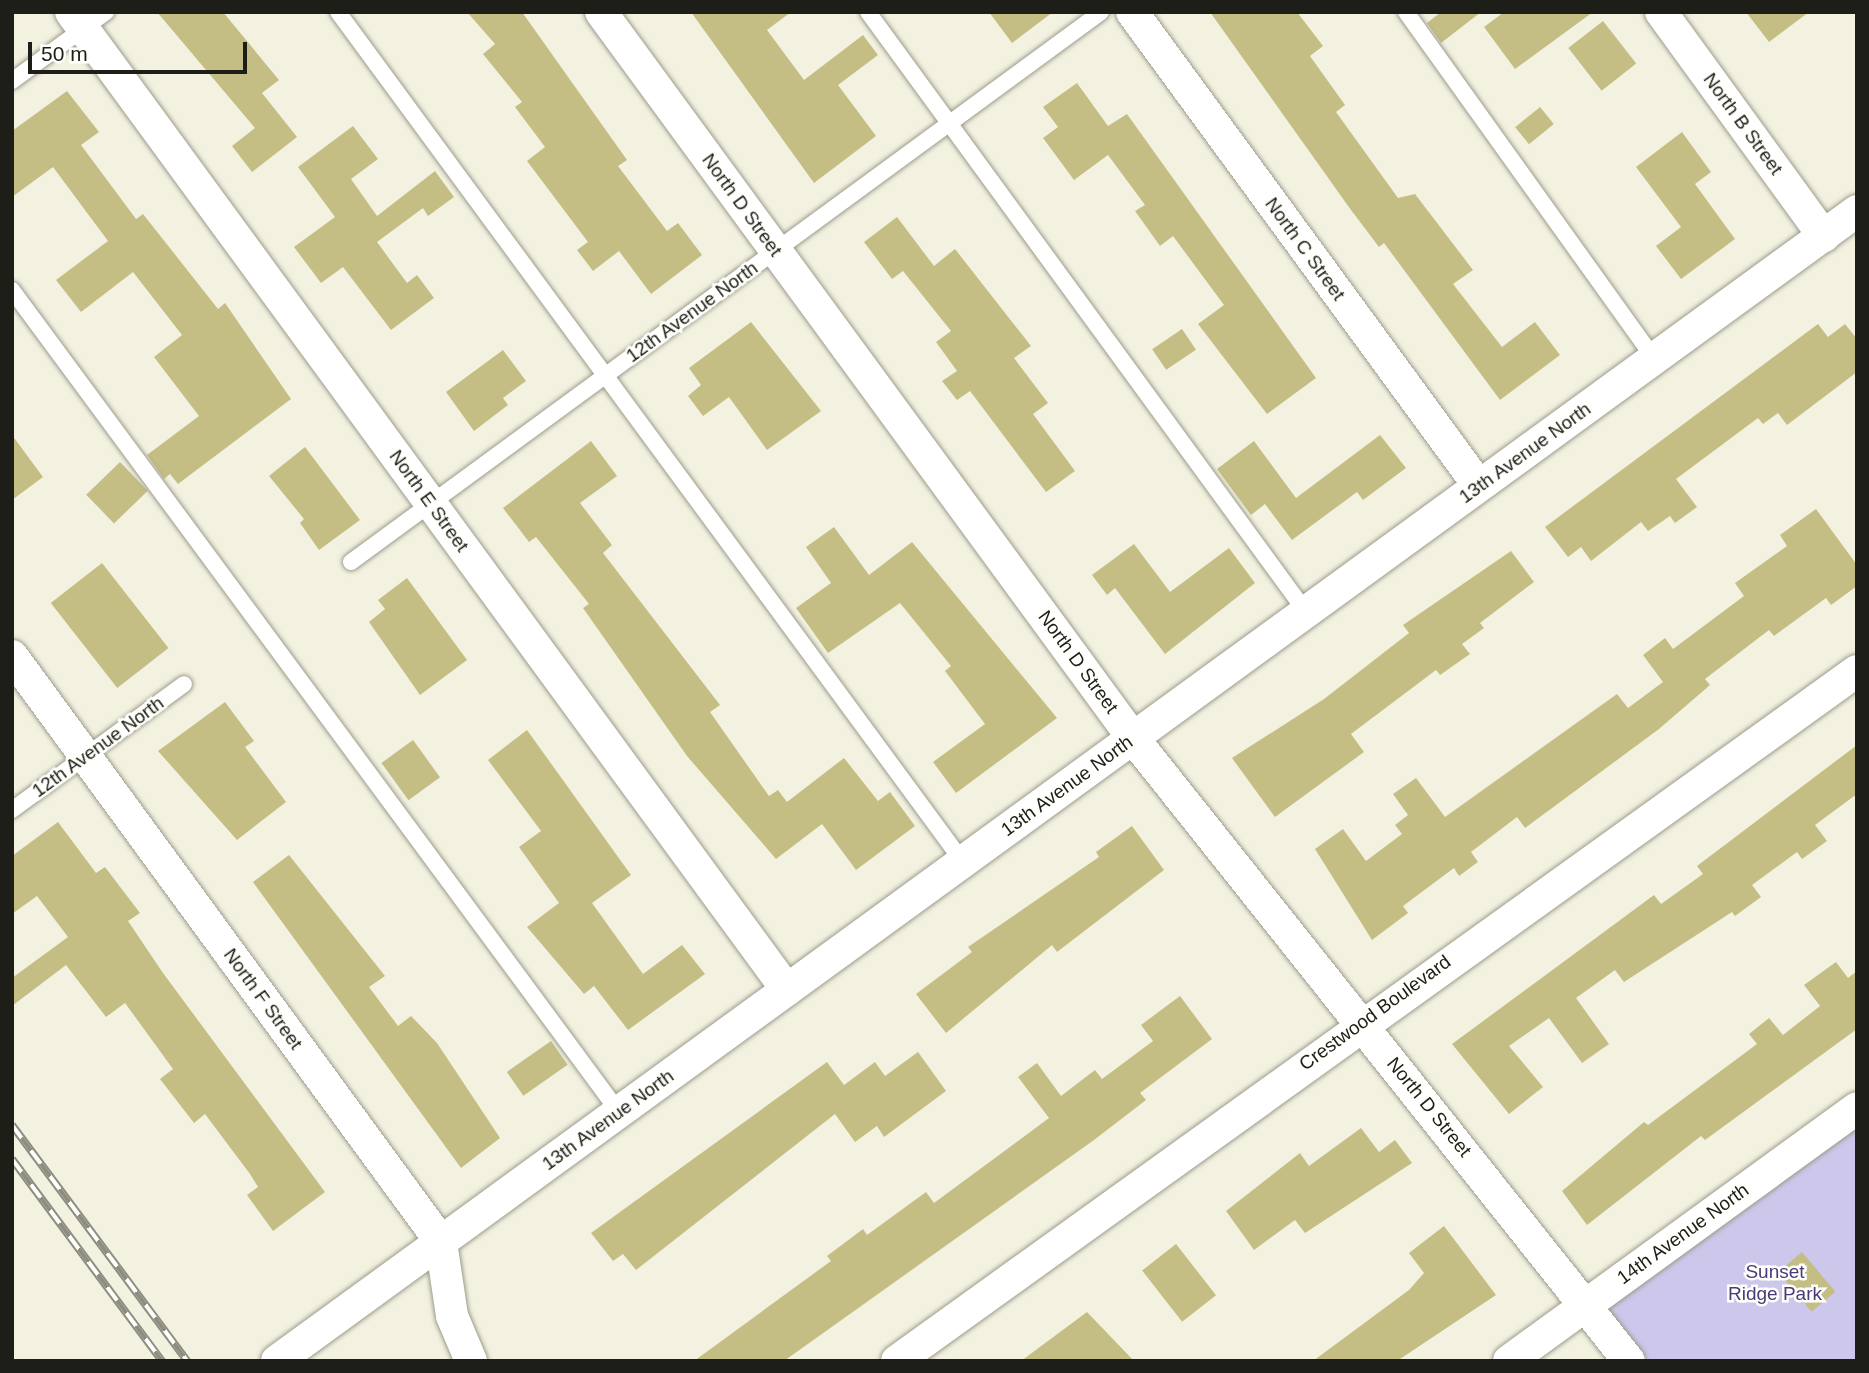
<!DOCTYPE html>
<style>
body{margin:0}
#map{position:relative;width:1869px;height:1373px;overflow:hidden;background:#f3f2e1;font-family:Helvetica,sans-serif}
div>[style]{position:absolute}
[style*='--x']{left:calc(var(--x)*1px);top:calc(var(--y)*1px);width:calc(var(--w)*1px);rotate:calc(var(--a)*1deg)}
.green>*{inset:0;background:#cdc7eb}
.building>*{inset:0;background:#c4be85;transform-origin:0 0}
.roads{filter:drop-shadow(0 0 2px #9d9c8c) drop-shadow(0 0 2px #9d9c8c)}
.lane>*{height:16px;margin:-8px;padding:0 8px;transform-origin:8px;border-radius:8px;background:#fff}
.street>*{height:32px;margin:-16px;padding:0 16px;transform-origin:16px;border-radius:16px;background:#fff}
.rail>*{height:8px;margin-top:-4px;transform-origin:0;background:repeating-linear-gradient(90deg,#fffffb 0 16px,#8e8d81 0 32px);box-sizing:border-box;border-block:2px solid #8e8d81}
span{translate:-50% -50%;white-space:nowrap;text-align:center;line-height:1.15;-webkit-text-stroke:5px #fffffb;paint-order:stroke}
.street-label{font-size:19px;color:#1e1e18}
.park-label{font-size:19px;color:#4b3a7a}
.frame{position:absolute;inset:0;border:14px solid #1e1e18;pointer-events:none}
.scale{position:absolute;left:28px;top:42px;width:219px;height:32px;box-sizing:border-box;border:4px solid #1e1e18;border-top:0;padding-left:9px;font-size:21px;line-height:24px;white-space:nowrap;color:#1e1e18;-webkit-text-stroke:5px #fffffb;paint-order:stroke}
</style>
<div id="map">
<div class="green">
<div style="clip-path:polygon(1857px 1128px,1857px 1361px,1648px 1361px,1606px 1308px)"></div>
</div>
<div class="building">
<div style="clip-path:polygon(157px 12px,223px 12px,279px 80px,262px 93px,297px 137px,252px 172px,232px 146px,255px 128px)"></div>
<div style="clip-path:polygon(467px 12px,522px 12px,627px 160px,618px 166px,667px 231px,678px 223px,702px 255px,651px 294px,619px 251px,593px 271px,577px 250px,588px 242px,527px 161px,545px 147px,515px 107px,522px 102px,483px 54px,495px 44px)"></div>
<div style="clip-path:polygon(691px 12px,791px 12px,767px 30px,804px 80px,863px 35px,878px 55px,838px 85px,876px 136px,814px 183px)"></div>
<div style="clip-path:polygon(989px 12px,1053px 12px,1012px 43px)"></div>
<div style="clip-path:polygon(1210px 12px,1297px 12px,1323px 46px,1310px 56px,1345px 105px,1336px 112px,1398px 198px,1415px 194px,1473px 270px,1453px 284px,1502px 347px,1535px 322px,1560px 355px,1500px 400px,1384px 243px,1379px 247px,1351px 210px)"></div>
<div style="clip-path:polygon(1441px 12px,1481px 12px,1441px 43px,1427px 23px)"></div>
<div style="clip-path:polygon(1504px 12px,1593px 12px,1515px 69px,1484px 27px)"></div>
<div style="clip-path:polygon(1746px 12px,1809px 12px,1769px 42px)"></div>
<div style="left:1603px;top:21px;width:54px;height:44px;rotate:52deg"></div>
<div style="clip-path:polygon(1077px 83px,1108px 126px,1127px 114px,1316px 378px,1267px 414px,1198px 324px,1224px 305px,1173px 236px,1160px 246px,1135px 211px,1145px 205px,1108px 155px,1074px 180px,1043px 138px,1058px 127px,1043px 107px)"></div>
<div style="clip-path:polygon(67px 91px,99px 132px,81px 145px,136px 219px,143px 214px,218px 309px,225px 303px,291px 399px,178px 484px,170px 474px,164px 479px,147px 455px,199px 416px,154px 357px,182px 335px,133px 272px,81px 312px,56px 280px,108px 241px,53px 167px,12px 197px,12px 131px)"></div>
<div style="left:1540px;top:107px;width:22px;height:32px;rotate:51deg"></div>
<div style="clip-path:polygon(353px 126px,378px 159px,351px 179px,377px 216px,435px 171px,454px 197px,428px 216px,423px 208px,377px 242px,407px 283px,417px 275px,434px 298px,391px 330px,343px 267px,321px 283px,294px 247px,335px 217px,298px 167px)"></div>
<div style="clip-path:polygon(1682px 132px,1711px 172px,1695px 184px,1735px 239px,1681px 279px,1656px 246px,1681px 227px,1636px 167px)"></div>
<div style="clip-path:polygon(897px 217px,934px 266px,955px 249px,1031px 346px,1014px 358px,1048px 403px,1033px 414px,1075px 471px,1046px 492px,970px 391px,957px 400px,942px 381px,957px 371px,936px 342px,951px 331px,903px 271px,892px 279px,864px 242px)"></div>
<div style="clip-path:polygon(751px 322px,821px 411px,767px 450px,729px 397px,703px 416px,688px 396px,701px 385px,689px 368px)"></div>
<div style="clip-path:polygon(1818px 324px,1828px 337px,1845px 324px,1857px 339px,1857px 372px,1787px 425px,1778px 413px,1763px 424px,1758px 418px,1676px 479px,1697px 507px,1675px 523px,1670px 516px,1648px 531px,1641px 522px,1591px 561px,1581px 547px,1568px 557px,1545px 527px)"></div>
<div style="left:1182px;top:329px;width:25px;height:36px;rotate:56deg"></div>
<div style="clip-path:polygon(503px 350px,526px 381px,503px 398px,508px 405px,474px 431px,446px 392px)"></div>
<div style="clip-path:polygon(12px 435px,43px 477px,12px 500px)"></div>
<div style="clip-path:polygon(1380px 435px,1406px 468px,1363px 500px,1357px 492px,1292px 540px,1265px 504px,1251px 515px,1217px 469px,1254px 441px,1296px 498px)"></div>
<div style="clip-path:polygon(591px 441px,617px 476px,580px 503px,612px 545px,603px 553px,720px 705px,710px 712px,769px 796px,778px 790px,787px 802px,844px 758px,878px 801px,890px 792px,915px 826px,856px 870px,822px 824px,776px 859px,687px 756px,583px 608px,589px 604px,536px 537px,529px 542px,503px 508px)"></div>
<div style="clip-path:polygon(305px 447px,360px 520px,319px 550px,300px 523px,304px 519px,269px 476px)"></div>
<div style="left:120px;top:462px;width:40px;height:47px;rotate:46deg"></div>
<div style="clip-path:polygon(1816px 509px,1857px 565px,1857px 586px,1831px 605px,1826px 598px,1774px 636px,1769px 630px,1705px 679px,1710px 685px,1659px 729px,1525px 828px,1517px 817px,1471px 852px,1478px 862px,1459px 876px,1454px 868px,1403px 906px,1408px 913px,1372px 940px,1315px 849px,1343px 829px,1366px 861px,1402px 834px,1395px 825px,1408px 815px,1393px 794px,1416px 778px,1445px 817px,1617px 694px,1628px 708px,1663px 682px,1643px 655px,1665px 638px,1673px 649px,1744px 596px,1735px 583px,1787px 546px,1780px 535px)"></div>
<div style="clip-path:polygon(834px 527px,869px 575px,912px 542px,1057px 718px,956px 793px,933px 762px,985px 724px,945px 671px,951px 666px,900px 603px,828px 653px,796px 608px,831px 583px,806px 547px)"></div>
<div style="clip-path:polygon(1134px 544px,1170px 592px,1229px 548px,1255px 583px,1165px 654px,1115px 588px,1107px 595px,1092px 575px)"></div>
<div style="clip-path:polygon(1511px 551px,1534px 582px,1480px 623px,1484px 628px,1462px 644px,1470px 654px,1440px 675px,1436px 670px,1351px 734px,1364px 752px,1275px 817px,1232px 758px,1324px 699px,1409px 633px,1403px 625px)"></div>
<div style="left:102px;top:563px;width:108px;height:65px;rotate:52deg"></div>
<div style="clip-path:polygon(407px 578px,467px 660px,420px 695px,369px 622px,385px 609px,378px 600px)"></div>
<div style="clip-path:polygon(225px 702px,254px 741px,245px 747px,286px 802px,237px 840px,158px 751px)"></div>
<div style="clip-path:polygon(527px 730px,631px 875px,592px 903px,643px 974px,682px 945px,705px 974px,628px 1030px,594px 986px,584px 994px,527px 927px,559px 903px,519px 847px,541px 831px,488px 760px)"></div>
<div style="left:413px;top:740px;width:46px;height:39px;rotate:54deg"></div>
<div style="clip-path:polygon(1857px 745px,1857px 794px,1815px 825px,1827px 841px,1802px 859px,1797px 852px,1752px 885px,1761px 897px,1735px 916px,1732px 912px,1624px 982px,1615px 970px,1576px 998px,1609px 1044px,1582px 1063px,1549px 1018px,1509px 1046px,1543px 1087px,1509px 1114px,1452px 1044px,1654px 895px,1661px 904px,1703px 874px,1697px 866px)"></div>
<div style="clip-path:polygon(58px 822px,96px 873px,105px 867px,140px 913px,128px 921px,163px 973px,325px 1192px,273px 1231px,247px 1195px,258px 1187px,250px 1174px,205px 1114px,194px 1123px,160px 1079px,173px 1069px,125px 1003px,106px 1017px,66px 965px,12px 1006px,12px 978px,68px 937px,37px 896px,12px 914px,12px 856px)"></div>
<div style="clip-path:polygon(1132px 826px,1164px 870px,1057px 952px,1052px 945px,946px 1033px,916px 994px,972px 952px,968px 947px,1099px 857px,1096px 852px)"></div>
<div style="clip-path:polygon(289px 855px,385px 976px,369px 987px,398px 1026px,411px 1016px,437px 1043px,500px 1138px,461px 1168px,253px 882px)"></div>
<div style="clip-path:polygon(1836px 962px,1848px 978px,1857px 971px,1857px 1029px,1705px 1140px,1701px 1136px,1587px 1225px,1562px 1191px,1644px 1122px,1648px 1125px,1757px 1044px,1749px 1034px,1769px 1018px,1783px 1035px,1820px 1006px,1804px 985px)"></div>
<div style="clip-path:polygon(1180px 996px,1212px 1039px,1140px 1093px,1146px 1100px,1094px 1140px,784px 1361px,694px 1361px,831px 1261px,827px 1256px,863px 1229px,867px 1235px,926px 1192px,934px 1203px,1049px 1118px,1018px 1077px,1037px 1063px,1061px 1096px,1095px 1070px,1102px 1079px,1153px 1041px,1141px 1025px)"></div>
<div style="left:551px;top:1041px;width:29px;height:54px;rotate:55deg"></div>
<div style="clip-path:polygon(918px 1052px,946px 1091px,884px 1137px,877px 1126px,855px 1142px,835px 1114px,636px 1270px,623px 1254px,613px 1261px,591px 1233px,827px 1062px,844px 1085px,875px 1062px,885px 1076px)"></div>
<div style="clip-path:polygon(1361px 1128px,1379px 1152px,1395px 1140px,1412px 1163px,1305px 1233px,1295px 1220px,1254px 1250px,1226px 1211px,1300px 1153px,1309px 1166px)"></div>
<div style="clip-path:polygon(1444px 1226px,1496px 1295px,1397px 1361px,1313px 1361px,1409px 1290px,1424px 1273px,1409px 1253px)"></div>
<div style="left:1176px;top:1244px;width:65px;height:43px;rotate:52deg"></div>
<div style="left:1802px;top:1252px;width:52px;height:31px;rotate:50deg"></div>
<div style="clip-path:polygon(1087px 1312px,1134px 1361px,1021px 1361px)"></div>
</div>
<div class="roads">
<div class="lane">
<div style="--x:338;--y:12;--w:1055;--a:53.67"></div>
<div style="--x:868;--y:12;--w:743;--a:53.87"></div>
<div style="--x:1406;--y:12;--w:427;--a:54.4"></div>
<div style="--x:12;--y:81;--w:117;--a:-36.3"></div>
<div style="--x:12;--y:290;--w:1022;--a:53.56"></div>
<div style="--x:351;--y:562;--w:930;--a:-36.25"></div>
<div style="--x:12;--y:810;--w:213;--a:-36.2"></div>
</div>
<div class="street">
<div style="--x:71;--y:12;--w:1212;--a:53.79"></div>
<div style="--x:601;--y:12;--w:900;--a:53.77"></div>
<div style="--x:1133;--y:738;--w:796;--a:51.48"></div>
<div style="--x:1132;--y:12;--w:587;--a:53.79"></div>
<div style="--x:1661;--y:12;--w:277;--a:54"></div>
<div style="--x:12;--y:656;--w:726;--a:53.79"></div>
<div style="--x:441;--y:1242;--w:75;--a:81.5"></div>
<div style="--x:452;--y:1316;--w:49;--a:67.1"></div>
<div style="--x:277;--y:1361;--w:1954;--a:-36.05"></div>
<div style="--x:897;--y:1361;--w:1182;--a:-35.71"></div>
<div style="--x:1509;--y:1361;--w:430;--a:-36"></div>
</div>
</div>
<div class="rail">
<div style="--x:12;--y:1125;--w:294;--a:53.4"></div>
<div style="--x:12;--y:1159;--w:252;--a:53.4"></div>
</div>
<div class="street-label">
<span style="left:1743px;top:124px;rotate:54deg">North B Street</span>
<span style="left:742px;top:205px;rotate:54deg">North D Street</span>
<span style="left:1305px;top:249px;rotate:54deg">North C Street</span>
<span style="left:692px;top:312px;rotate:-36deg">12th Avenue North</span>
<span style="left:1525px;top:453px;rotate:-36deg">13th Avenue North</span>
<span style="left:429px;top:501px;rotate:54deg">North E Street</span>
<span style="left:1078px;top:662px;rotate:54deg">North D Street</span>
<span style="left:98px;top:747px;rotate:-36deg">12th Avenue North</span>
<span style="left:1067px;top:786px;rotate:-36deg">13th Avenue North</span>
<span style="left:263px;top:999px;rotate:54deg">North F Street</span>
<span style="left:1375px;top:1013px;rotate:-36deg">Crestwood Boulevard</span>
<span style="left:1429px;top:1107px;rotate:51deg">North D Street</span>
<span style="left:608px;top:1120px;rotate:-36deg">13th Avenue North</span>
<span style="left:1683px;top:1234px;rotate:-36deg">14th Avenue North</span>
</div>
<div class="park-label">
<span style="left:1775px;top:1283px">Sunset<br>Ridge Park</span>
</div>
<div class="frame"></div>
<div class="scale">50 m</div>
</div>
